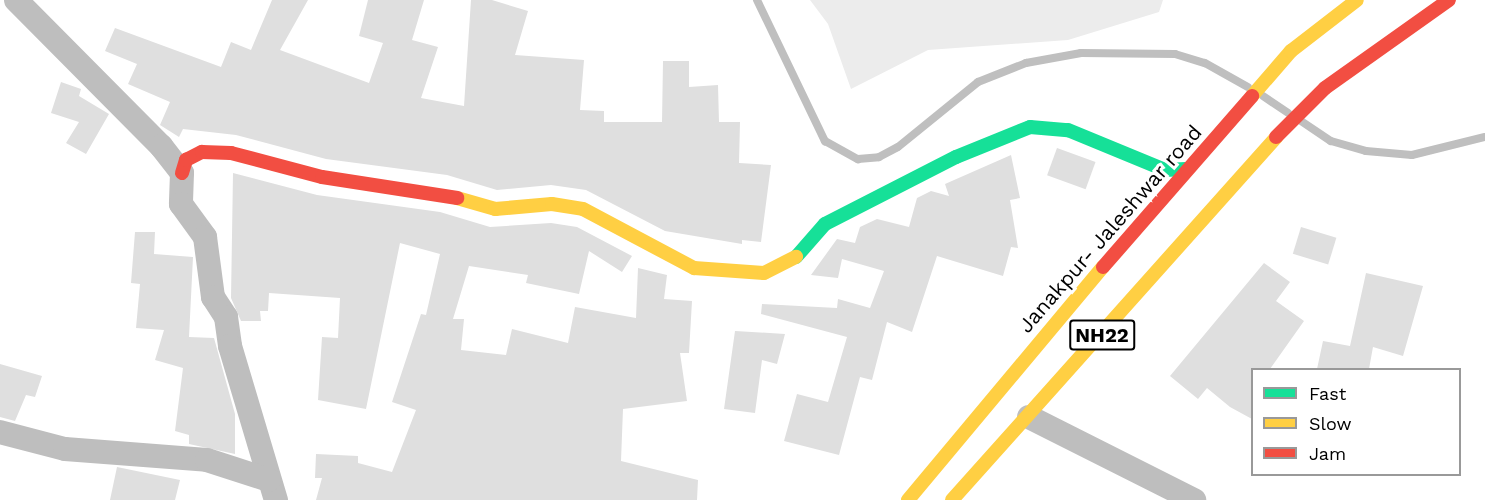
<!DOCTYPE html>
<style>
body{margin:0}
#map{position:relative;width:1485px;height:500px;overflow:hidden;background:#fff;font-family:"Work Sans",sans-serif}
div>[style]{position:absolute}
[style*='--x']{left:calc(var(--x)*1px);top:calc(var(--y)*1px);width:calc(var(--w)*1px);rotate:calc(var(--a)*1deg)}
.green>*{inset:0;background:#ececec}
.stream>*{height:8px;margin:-4px;padding:0 4px;transform-origin:4px;border-radius:4px;background:#bfbfbf}
.building>*{inset:0;background:#dfdfdf;transform-origin:0 0}
.street>*{height:24px;margin:-12px;padding:0 12px;transform-origin:12px;border-radius:12px;background:#bebebe}
.fast>*{height:14px;margin:-7px;padding:0 7px;transform-origin:7px;border-radius:7px;background:#16e098}
.slow>*{height:14px;margin:-7px;padding:0 7px;transform-origin:7px;border-radius:7px;background:#ffcf43}
.jam>*{height:14px;margin:-7px;padding:0 7px;transform-origin:7px;border-radius:7px;background:#f24e42}
span{translate:-50% -50%;white-space:nowrap;text-align:center;line-height:1.15;-webkit-text-stroke:6px #fff;paint-order:stroke}
.shield-label span{padding:2px 4px;background:#fff;border:2px solid;border-radius:4px;-webkit-text-stroke-width:0}
.shield-label{font-size:20px;color:#000;font-weight:700}
.street-label{font-size:21px;color:#000}
.legend{position:absolute;left:1251px;top:368px;width:210px;height:108px;box-sizing:border-box;background:#fff;border:2px solid #999;margin:0;padding:8px 10px;list-style:none;font-size:18px;color:#000}
.legend li{display:flex;align-items:center;gap:12px;height:30px}
.legend b{width:30px;border:2px solid #999}
</style>
<div id="map">
<div class="green">
<div style="clip-path:polygon(810px 0,1163px 0,1159px 12px,1068px 40px,928px 50px,851px 89px,828px 24px)"></div>
</div>
<div class="stream">
<div style="--x:757;--y:0;--w:157;--a:64.3"></div>
<div style="--x:825;--y:141;--w:38;--a:29"></div>
<div style="--x:858;--y:159;--w:21;--a:-5"></div>
<div style="--x:879;--y:157;--w:21;--a:-28"></div>
<div style="--x:898;--y:147;--w:103;--a:-39.1"></div>
<div style="--x:978;--y:82;--w:52;--a:-21.6"></div>
<div style="--x:1026;--y:63;--w:56;--a:-10.3"></div>
<div style="--x:1081;--y:53;--w:94;--a:0.6"></div>
<div style="--x:1175;--y:54;--w:31;--a:17"></div>
<div style="--x:1205;--y:63;--w:49;--a:29.2"></div>
<div style="--x:1263;--y:96;--w:30;--a:34"></div>
<div style="--x:1301;--y:121;--w:36;--a:34"></div>
<div style="--x:1331;--y:141;--w:36;--a:16"></div>
<div style="--x:1366;--y:151;--w:46;--a:5"></div>
<div style="--x:1412;--y:155;--w:75;--a:-13.9"></div>
</div>
<div class="building">
<div style="clip-path:polygon(272px 0,308px 0,280px 50px,369px 83px,383px 43px,359px 36px,368px 0,424px 0,412px 40px,438px 47px,421px 98px,464px 106px,471px 0,492px 0,528px 11px,515px 55px,584px 60px,580px 110px,604px 111px,604px 122px,662px 122px,663px 61px,689px 61px,689px 87px,718px 85px,719px 122px,740px 122px,739px 163px,771px 165px,761px 242px,742px 240px,742px 244px,665px 231px,586px 190px,551px 185px,497px 190px,447px 175px,326px 159px,236px 135px,183px 129px,179px 137px,160px 125px,170px 102px,128px 84px,137px 64px,105px 51px,115px 28px,221px 67px,231px 42px,251px 50px)"></div>
<div style="clip-path:polygon(61px 82px,81px 89px,79px 96px,109px 114px,86px 154px,66px 143px,79px 122px,51px 113px)"></div>
<div style="left:1057px;top:148px;width:41px;height:29px;rotate:20deg"></div>
<div style="clip-path:polygon(1011px 155px,1020px 198px,1010px 200px,1018px 248px,1011px 247px,1003px 276px,937px 256px,912px 332px,887px 322px,872px 380px,860px 377px,839px 455px,784px 441px,797px 394px,828px 402px,847px 337px,761px 314px,762px 304px,837px 308px,838px 299px,870px 308px,884px 271px,842px 259px,838px 278px,811px 275px,837px 239px,855px 243px,860px 227px,877px 219px,909px 227px,917px 198px,931px 191px,949px 196px,945px 184px)"></div>
<div style="clip-path:polygon(233px 173px,317px 195px,440px 212px,490px 227px,551px 223px,577px 227px,632px 256px,622px 272px,589px 251px,579px 294px,526px 283px,528px 275px,469px 266px,453px 319px,464px 319px,461px 350px,506px 355px,512px 329px,568px 343px,575px 307px,636px 318px,638px 268px,667px 275px,664px 299px,692px 301px,689px 353px,680px 353px,687px 401px,623px 409px,621px 461px,698px 480px,697px 500px,316px 500px,322px 478px,315px 478px,316px 454px,358px 456px,358px 463px,392px 472px,416px 410px,392px 402px,421px 314px,426px 315px,440px 254px,400px 243px,366px 409px,318px 400px,322px 337px,338px 338px,340px 298px,269px 293px,268px 311px,260px 311px,261px 321px,241px 321px,231px 298px)"></div>
<div style="left:1301px;top:227px;width:37px;height:28px;rotate:17deg"></div>
<div style="clip-path:polygon(135px 232px,155px 232px,154px 254px,193px 257px,189px 337px,214px 338px,235px 414px,235px 454px,189px 444px,189px 435px,175px 431px,183px 368px,155px 360px,164px 330px,136px 328px,140px 284px,131px 283px)"></div>
<div style="clip-path:polygon(1264px 263px,1290px 282px,1276px 301px,1304px 321px,1270px 369px,1252px 369px,1252px 419px,1230px 407px,1207px 388px,1198px 399px,1170px 376px)"></div>
<div style="clip-path:polygon(1366px 273px,1423px 286px,1403px 356px,1373px 347px,1369px 369px,1317px 369px,1323px 341px,1350px 346px)"></div>
<div style="clip-path:polygon(735px 331px,785px 334px,777px 364px,762px 360px,755px 413px,724px 409px)"></div>
<div style="clip-path:polygon(0 364px,42px 376px,35px 397px,26px 395px,15px 421px,0 417px)"></div>
<div style="clip-path:polygon(117px 467px,180px 480px,175px 500px,110px 500px)"></div>
</div>
<div class="street">
<div style="--x:16;--y:0;--w:206;--a:45.2"></div>
<div style="--x:161;--y:146;--w:34;--a:52"></div>
<div style="--x:182;--y:173;--w:31;--a:92"></div>
<div style="--x:181;--y:204;--w:41;--a:54"></div>
<div style="--x:205;--y:237;--w:61;--a:82.4"></div>
<div style="--x:213;--y:297;--w:24;--a:57"></div>
<div style="--x:226;--y:317;--w:29;--a:82"></div>
<div style="--x:230;--y:346;--w:161;--a:73.4"></div>
<div style="--x:1029;--y:417;--w:185;--a:26.7"></div>
<div style="--x:0;--y:432;--w:67;--a:14.7"></div>
<div style="--x:65;--y:449;--w:142;--a:4.4"></div>
<div style="--x:207;--y:460;--w:65;--a:17.9"></div>
</div>
<div class="fast">
<div style="--x:796;--y:257;--w:44;--a:-48.7"></div>
<div style="--x:825;--y:224;--w:147;--a:-27.1"></div>
<div style="--x:956;--y:157;--w:80;--a:-22.1"></div>
<div style="--x:1030;--y:127;--w:38;--a:5"></div>
<div style="--x:1068;--y:130;--w:105;--a:22.4"></div>
<div style="--x:1165;--y:170;--w:21;--a:-3"></div>
</div>
<div class="slow">
<div style="--x:1252;--y:96;--w:60;--a:-49.1"></div>
<div style="--x:1291;--y:51;--w:83;--a:-37.7"></div>
<div style="--x:457;--y:198;--w:40;--a:16"></div>
<div style="--x:495;--y:209;--w:57;--a:-5"></div>
<div style="--x:552;--y:204;--w:31;--a:9"></div>
<div style="--x:583;--y:209;--w:126;--a:28"></div>
<div style="--x:694;--y:268;--w:70;--a:4.1"></div>
<div style="--x:764;--y:273;--w:36;--a:-27"></div>
<div style="--x:908;--y:500;--w:304;--a:-50.1"></div>
<div style="--x:952;--y:500;--w:487;--a:-48.2"></div>
</div>
<div class="jam">
<div style="--x:1276;--y:137;--w:69;--a:-45"></div>
<div style="--x:1325;--y:88;--w:152;--a:-35.4"></div>
<div style="--x:182;--y:173;--w:14;--a:-73"></div>
<div style="--x:186;--y:160;--w:18;--a:-27"></div>
<div style="--x:202;--y:152;--w:29;--a:2"></div>
<div style="--x:231;--y:153;--w:94;--a:14.8"></div>
<div style="--x:322;--y:177;--w:137;--a:8.8"></div>
<div style="--x:1103;--y:267;--w:227;--a:-48.9"></div>
</div>
<div class="shield-label">
<span style="left:1102px;top:335px">NH22</span>
</div>
<div class="street-label">
<span style="left:1110px;top:229px;rotate:-49deg">Janakpur- Jaleshwar road</span>
</div>
<ul class="legend">
<li><b style="height:8px;background:#16e098"></b>Fast</li>
<li><b style="height:8px;background:#ffcf43"></b>Slow</li>
<li><b style="height:8px;background:#f24e42"></b>Jam</li>
</ul>
</div>
